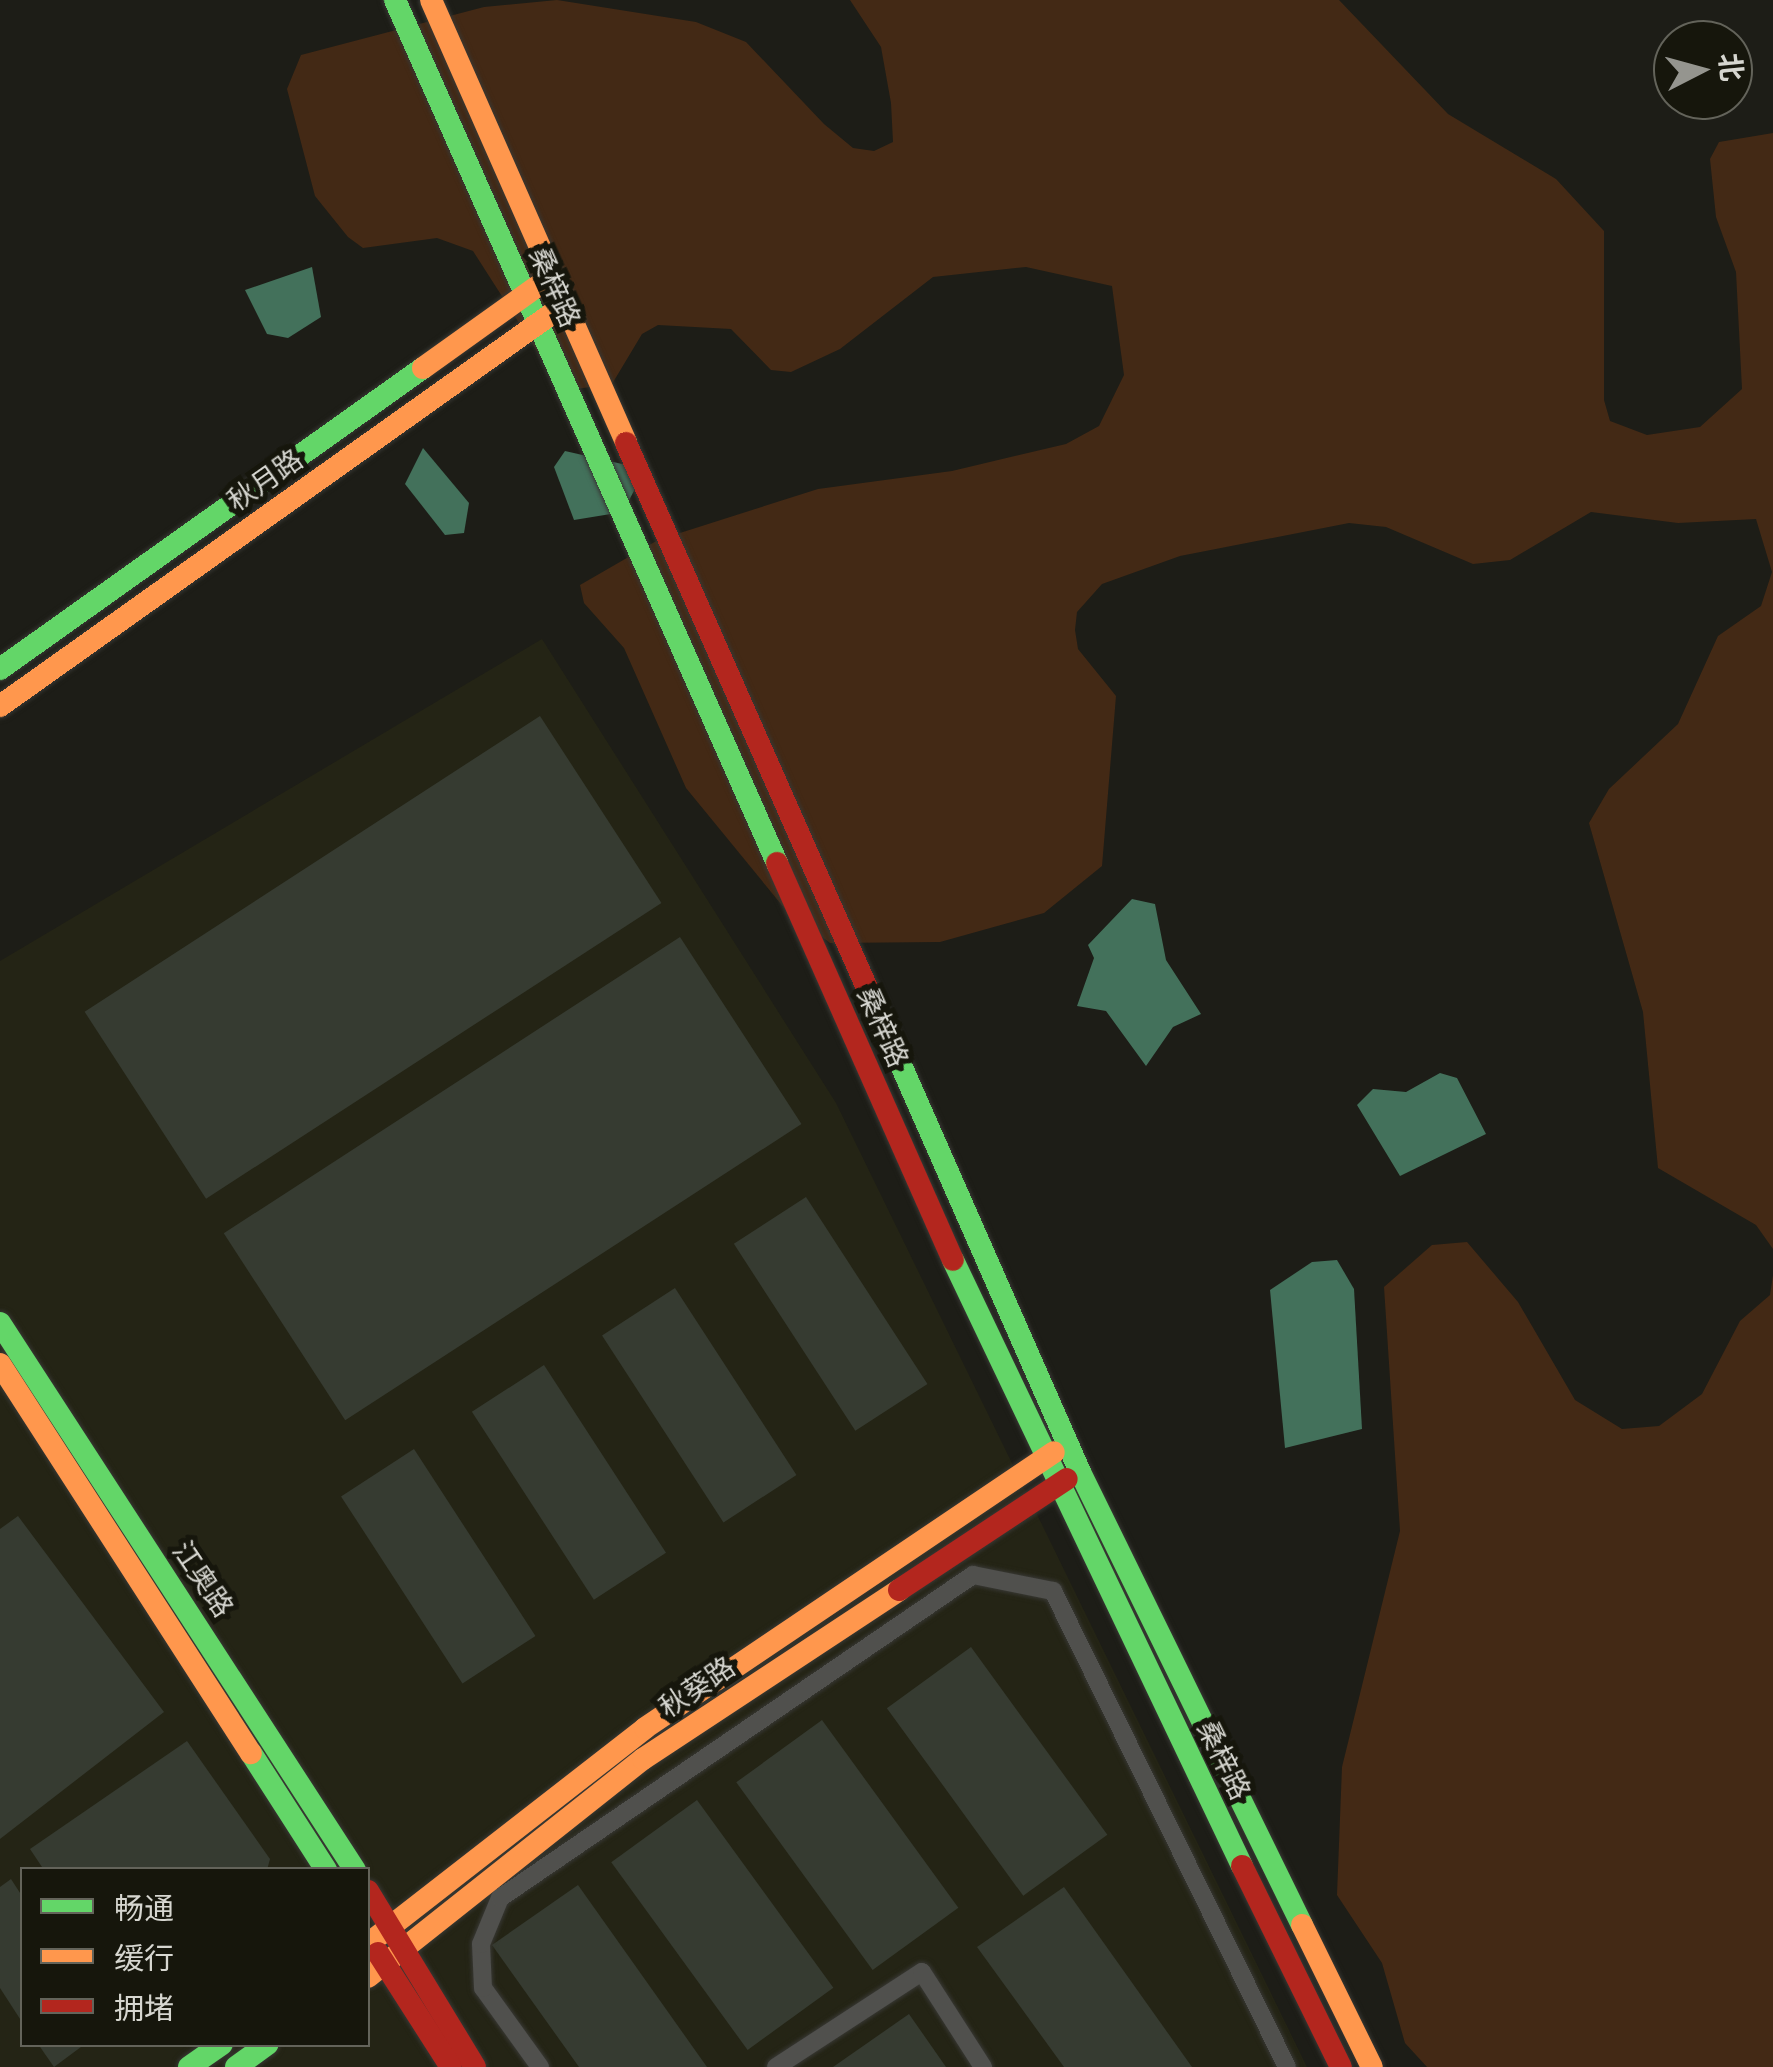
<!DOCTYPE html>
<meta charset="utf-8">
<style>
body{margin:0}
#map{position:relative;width:1773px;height:2067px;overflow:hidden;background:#1d1d17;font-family:Ubuntu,"Noto Sans SC",sans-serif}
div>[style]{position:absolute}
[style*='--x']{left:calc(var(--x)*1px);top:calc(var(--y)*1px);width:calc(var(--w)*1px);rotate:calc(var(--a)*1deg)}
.built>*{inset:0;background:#242415}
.green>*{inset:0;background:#432915}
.water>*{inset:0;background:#43715b}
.building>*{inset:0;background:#363b31;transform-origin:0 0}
.roads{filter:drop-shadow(0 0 2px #383834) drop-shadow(0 0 2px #383834)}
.street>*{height:18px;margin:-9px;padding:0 9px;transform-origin:9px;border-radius:9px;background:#50504d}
.fast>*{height:22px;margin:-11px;padding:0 11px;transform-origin:11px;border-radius:11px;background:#63d668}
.slow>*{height:22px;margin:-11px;padding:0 11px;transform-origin:11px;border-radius:11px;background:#ff974d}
.jam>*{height:22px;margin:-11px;padding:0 11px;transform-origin:11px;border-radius:11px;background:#b3261e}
span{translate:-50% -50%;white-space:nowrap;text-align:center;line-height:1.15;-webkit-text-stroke:10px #16160c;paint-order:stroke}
.street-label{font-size:28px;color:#d6d6d0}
.legend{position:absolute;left:20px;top:1867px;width:350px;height:180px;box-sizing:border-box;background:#16160c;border:2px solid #63635a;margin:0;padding:12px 18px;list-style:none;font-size:30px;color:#d6d6d0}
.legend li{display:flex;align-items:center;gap:20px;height:50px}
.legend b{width:50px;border:2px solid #63635a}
.north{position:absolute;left:1653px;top:20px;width:100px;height:100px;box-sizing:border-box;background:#16160c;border:2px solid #63635a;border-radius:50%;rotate:84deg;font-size:28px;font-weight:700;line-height:40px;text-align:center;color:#d6d6d0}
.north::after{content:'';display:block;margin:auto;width:35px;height:45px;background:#95958f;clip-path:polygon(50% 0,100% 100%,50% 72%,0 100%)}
</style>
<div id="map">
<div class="built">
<div style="clip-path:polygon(evenodd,542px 639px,836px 1103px,1307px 2067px,0 2067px,0 961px,542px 639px,22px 1870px,368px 1870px,368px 2044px,22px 2044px,22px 1870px)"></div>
</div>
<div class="green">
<div style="clip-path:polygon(557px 0,696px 22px,746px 42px,824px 124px,853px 148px,874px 151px,893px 142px,891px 103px,881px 47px,850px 0,1339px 0,1448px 114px,1556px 179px,1604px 231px,1604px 400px,1610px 421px,1647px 435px,1700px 427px,1742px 389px,1736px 272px,1716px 217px,1710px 159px,1719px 142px,1773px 133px,1773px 1249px,1756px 1225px,1658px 1168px,1643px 1012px,1589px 823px,1609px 789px,1678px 724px,1718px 636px,1761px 606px,1772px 572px,1756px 519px,1678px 523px,1591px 512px,1510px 560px,1473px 564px,1386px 527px,1349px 523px,1180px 556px,1102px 584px,1077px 612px,1075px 630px,1078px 649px,1116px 696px,1102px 866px,1044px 913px,940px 942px,830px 943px,785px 909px,686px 788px,624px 648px,584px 603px,580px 585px,658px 540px,818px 489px,952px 471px,1066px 444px,1099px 426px,1124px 375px,1112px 286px,1026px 267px,933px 277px,840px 349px,791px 372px,771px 370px,731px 329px,658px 325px,642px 334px,612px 384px,576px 389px,546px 365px,473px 251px,437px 238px,363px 248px,348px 237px,315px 196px,287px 89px,301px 55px,484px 7px)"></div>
<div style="clip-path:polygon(1467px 1242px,1518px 1302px,1575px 1400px,1622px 1429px,1659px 1426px,1702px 1394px,1740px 1321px,1770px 1295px,1773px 1275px,1773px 2067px,1427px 2067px,1405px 2043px,1382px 1963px,1337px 1895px,1342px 1767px,1400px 1531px,1384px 1287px,1432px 1245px)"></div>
</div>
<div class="water">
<div style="clip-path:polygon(312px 267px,321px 317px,288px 338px,267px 334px,245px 290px)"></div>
<div style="clip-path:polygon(423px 448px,469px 503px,464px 533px,445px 535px,405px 484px)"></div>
<div style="clip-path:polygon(565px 451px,631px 466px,638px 483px,623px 512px,574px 520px,554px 467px)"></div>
<div style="clip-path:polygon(1132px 899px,1155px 904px,1166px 960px,1201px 1014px,1173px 1027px,1146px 1066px,1106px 1011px,1077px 1006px,1094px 958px,1088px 945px)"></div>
<div style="clip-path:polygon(1440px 1073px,1457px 1078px,1486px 1134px,1400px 1176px,1357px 1105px,1373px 1089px,1406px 1092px)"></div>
<div style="clip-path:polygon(1337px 1260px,1354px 1289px,1362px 1429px,1285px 1448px,1270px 1290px,1312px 1262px)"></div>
</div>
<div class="building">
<div style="left:540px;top:716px;width:223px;height:543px;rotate:57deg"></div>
<div style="left:680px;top:937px;width:223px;height:544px;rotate:57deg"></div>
<div style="left:806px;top:1197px;width:223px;height:86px;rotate:57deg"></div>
<div style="left:675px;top:1288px;width:223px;height:87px;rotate:57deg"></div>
<div style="left:544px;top:1365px;width:224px;height:86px;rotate:57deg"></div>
<div style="left:414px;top:1449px;width:223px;height:87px;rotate:57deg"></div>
<div style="clip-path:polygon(18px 1516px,164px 1712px,0 1839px,0 1529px)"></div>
<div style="left:971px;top:1647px;width:232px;height:104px;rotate:54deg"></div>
<div style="left:822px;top:1720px;width:232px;height:106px;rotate:54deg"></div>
<div style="clip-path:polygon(187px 1741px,270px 1859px,267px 1870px,44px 1870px,30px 1849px)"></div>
<div style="left:697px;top:1800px;width:232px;height:106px;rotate:54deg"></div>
<div style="clip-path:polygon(11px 1879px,22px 1896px,22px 2022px,0 1988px,0 1887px)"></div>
<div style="clip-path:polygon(578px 1885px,707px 2067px,579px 2067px,492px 1945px)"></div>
<div style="clip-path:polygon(1064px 1887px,1192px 2067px,1064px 2067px,977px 1947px)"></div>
<div style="clip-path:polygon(909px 2014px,946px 2067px,833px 2067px)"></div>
<div style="clip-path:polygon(38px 2044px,85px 2044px,54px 2067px)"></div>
</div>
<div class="roads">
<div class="street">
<div style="--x:540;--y:2067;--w:97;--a:-125.8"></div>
<div style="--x:483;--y:1988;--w:44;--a:-92.6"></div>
<div style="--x:481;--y:1944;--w:50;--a:-67.6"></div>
<div style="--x:500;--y:1898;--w:573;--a:-34.33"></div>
<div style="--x:973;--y:1575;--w:82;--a:11.3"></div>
<div style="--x:1053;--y:1591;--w:530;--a:63.82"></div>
<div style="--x:776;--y:2067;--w:174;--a:-33.1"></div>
<div style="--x:922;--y:1972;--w:113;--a:57.3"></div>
</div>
<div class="fast">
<div style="--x:395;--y:0;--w:944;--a:66.12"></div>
<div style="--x:0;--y:669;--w:519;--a:-35.44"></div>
<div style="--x:875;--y:1006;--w:509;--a:66.25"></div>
<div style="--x:1080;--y:1472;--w:504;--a:63.89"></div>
<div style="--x:953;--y:1260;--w:671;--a:64.5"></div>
<div style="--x:0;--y:1323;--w:652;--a:57.02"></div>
<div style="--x:251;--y:1753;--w:139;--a:57.3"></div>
<div style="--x:189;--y:2067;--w:40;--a:-34.9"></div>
<div style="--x:236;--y:2067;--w:39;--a:-36"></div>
</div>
<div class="slow">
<div style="--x:431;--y:0;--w:484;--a:66.2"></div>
<div style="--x:423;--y:368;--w:139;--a:-35.6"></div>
<div style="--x:0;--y:706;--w:675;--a:-35.41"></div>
<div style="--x:0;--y:1364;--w:463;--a:57.2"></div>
<div style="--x:1302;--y:1925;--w:158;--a:63.8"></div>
<div style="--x:368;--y:1944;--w:351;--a:-37.9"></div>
<div style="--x:645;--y:1728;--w:493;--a:-34"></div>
<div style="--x:368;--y:1977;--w:351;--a:-38.4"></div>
<div style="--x:643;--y:1759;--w:307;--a:-33.4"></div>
</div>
<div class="jam">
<div style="--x:626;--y:443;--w:616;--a:66.14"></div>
<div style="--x:777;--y:863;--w:434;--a:66.1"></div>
<div style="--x:899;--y:1590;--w:201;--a:-33.5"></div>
<div style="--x:1242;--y:1866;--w:224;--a:63.8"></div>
<div style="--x:368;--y:1891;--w:206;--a:58.7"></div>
<div style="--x:378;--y:1953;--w:135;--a:57.4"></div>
</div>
</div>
<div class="street-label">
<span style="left:555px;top:287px;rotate:66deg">桑梓路</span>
<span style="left:265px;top:480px;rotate:-35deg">秋月路</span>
<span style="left:883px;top:1027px;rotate:66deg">桑梓路</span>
<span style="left:203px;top:1579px;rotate:56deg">江奥路</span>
<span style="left:697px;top:1687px;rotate:-34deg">秋葵路</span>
<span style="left:1224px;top:1760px;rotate:64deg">桑梓路</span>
</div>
<ul class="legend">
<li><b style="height:12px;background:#63d668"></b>畅通</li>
<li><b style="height:12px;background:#ff974d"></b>缓行</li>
<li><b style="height:12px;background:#b3261e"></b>拥堵</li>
</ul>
<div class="north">北</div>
</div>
